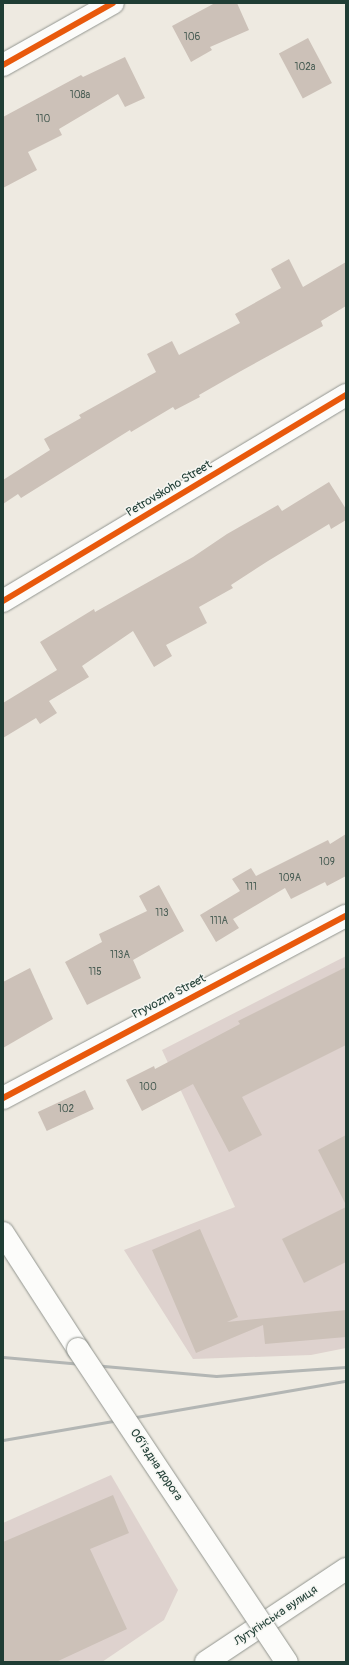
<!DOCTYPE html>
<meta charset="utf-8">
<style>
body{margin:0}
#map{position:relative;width:349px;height:1665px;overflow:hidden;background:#eeeae1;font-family:Pangolin,sans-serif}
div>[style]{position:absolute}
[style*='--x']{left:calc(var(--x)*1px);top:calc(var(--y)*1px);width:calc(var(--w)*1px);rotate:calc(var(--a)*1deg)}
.industrial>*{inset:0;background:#ded2ce}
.building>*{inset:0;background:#ccc1b8;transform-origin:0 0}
.roads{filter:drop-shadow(0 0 1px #92958f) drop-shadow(0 0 1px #92958f)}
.minor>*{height:22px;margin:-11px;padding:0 11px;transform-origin:11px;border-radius:11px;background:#fcfcfa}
.major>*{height:22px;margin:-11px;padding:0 11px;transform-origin:11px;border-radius:11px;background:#fcfcfa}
.rail>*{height:3px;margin:-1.5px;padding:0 1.5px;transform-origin:1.5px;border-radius:1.5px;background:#b3b6b4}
.bridges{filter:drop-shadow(0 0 1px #92958f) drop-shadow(0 0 1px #92958f)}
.major-bridge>*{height:22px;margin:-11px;padding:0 11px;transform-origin:11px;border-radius:11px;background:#fcfcfa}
.cycleway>*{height:6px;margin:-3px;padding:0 3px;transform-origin:3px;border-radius:3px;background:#e8590c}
span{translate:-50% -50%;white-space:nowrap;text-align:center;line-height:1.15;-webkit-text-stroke:3px #f6f6f2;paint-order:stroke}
.number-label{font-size:10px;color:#4a5e55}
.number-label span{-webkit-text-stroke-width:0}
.street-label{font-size:12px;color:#1f3d34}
.frame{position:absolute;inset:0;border:4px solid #1f3d34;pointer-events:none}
</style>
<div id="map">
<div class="industrial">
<div style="clip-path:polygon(346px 956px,346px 1348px,311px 1355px,193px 1359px,124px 1250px,235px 1207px,162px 1050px)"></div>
<div style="clip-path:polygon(111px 1475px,178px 1590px,164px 1620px,102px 1662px,3px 1662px,3px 1523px)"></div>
</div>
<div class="building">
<div style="clip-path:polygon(215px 3px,237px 3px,249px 30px,210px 47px,212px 50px,191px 62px,172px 26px)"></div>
<div style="left:308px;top:38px;width:51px;height:33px;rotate:62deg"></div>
<div style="clip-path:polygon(125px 57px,145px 98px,125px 107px,118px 94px,59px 129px,62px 135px,28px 152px,37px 170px,3px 188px,3px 117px,81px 75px,83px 77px)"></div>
<div style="clip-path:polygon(289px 259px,303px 287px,346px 262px,346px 306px,321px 321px,323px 326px,241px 371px,199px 395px,200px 397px,175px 410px,173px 407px,131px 432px,130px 430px,21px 498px,18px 494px,3px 504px,3px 480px,50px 450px,44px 439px,81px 418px,79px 415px,156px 372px,147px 354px,172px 341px,179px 355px,240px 323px,235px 314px,281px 288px,271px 269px)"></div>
<div style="clip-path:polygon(329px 482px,346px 509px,346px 520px,331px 529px,329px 524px,268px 561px,231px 585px,233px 588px,199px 607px,207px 623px,166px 645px,172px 656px,154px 667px,133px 631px,82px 666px,89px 677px,49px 701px,57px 713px,40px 724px,36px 718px,3px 738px,3px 703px,57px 670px,40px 642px,94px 609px,95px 612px,193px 557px,227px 534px,278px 505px,282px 511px)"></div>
<div style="clip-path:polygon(346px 834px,346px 876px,327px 886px,325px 882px,291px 899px,285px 888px,233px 919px,239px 928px,216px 942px,200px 915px,240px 891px,232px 879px,251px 868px,256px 876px,328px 840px,330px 844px)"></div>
<div style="clip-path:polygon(159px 885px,184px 931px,133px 960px,141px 978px,87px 1005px,65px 962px,102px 942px,99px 934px,147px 911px,139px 896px)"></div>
<div style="clip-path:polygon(346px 967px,346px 1045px,242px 1097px,262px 1135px,229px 1152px,193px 1084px,142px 1111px,126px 1080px,154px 1066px,155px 1069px,240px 1024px,238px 1021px)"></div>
<div style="clip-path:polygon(30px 968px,53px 1019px,3px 1048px,3px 982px)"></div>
<div style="left:85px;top:1090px;width:21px;height:52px;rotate:65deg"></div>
<div style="clip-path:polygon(346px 1135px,346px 1205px,318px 1150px)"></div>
<div style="clip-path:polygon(346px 1207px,346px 1262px,304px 1283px,282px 1239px)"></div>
<div style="clip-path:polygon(200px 1229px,238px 1317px,227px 1322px,346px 1310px,346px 1337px,265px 1344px,263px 1325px,196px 1353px,152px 1250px)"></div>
<div style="clip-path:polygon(113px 1495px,129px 1533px,90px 1549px,127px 1629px,56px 1662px,3px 1662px,3px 1542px)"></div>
</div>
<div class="roads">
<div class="minor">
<div style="--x:3;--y:65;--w:126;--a:-29.4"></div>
<div style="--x:3;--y:601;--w:400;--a:-31"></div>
<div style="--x:3;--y:1098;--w:388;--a:-28"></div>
</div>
<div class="major">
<div style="--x:3;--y:1233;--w:138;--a:57.1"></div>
<div style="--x:206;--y:1662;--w:168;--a:-33.6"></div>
</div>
</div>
<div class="rail">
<div style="--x:3;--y:1357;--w:214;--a:5.1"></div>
<div style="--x:216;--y:1376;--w:130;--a:-4"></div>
<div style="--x:3;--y:1440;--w:348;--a:-9.8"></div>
</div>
<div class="bridges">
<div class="major-bridge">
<div style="--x:78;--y:1349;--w:376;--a:56.3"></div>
</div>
</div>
<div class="cycleway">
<div style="--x:3;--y:65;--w:126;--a:-29.4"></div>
<div style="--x:3;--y:601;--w:400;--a:-31"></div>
<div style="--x:3;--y:1098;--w:388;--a:-28"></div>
</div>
<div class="number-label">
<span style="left:192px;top:38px">106</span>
<span style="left:305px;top:68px">102а</span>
<span style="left:80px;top:96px">108а</span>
<span style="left:43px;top:120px">110</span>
<span style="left:327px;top:863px">109</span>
<span style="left:290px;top:879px">109А</span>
<span style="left:251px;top:888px">111</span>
<span style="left:162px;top:914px">113</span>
<span style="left:219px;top:922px">111А</span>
<span style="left:120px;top:956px">113А</span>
<span style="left:95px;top:973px">115</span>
<span style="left:148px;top:1088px">100</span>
<span style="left:66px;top:1110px">102</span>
</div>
<div class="street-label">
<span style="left:169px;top:489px;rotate:-31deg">Petrovskoho Street</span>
<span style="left:169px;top:997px;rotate:-28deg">Pryvozna Street</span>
<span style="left:156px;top:1465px;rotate:56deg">Об'їздна дорога</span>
<span style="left:276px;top:1616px;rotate:-34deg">Лутугінська вулиця</span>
</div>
<div class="frame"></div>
</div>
